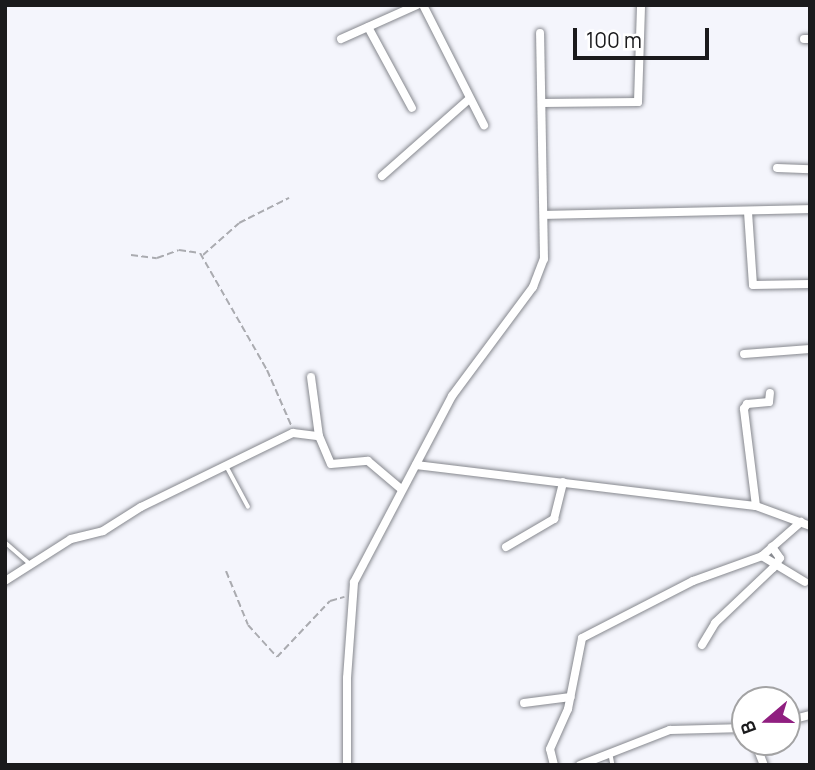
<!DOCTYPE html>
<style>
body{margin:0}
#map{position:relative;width:815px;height:770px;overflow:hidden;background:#f4f5fc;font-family:Manrope,sans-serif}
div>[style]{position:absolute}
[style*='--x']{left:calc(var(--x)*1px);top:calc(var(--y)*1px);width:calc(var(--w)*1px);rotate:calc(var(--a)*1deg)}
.path>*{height:2px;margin-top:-1px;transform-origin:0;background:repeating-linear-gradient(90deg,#aaabb0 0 7px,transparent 0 10.5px)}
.roads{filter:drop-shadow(0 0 2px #86888e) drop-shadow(0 0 2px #86888e)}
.lane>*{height:3.5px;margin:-1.75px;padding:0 1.75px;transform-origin:1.75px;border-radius:1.75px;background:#fff}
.street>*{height:8px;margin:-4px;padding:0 4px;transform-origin:4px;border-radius:4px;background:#fff}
span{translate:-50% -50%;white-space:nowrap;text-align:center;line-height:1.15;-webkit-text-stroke:5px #fff;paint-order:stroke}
.frame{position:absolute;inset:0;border:7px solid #1a1a1c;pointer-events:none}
.north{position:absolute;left:731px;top:686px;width:70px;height:70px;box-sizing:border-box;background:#fff;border:2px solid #a3a3a4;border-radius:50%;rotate:250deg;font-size:19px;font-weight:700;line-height:28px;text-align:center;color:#1a1a1c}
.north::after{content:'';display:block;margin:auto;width:24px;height:32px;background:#901f80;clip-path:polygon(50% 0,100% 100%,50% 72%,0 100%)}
.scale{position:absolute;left:573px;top:28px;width:136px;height:32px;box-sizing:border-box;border:4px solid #1a1a1c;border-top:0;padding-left:9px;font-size:21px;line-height:24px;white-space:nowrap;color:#1a1a1c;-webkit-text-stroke:5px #fff;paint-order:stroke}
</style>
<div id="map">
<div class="path">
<div style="--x:131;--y:255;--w:26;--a:7"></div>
<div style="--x:157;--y:258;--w:23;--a:-20"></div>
<div style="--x:179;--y:250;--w:21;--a:8"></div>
<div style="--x:200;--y:253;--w:135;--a:60.2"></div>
<div style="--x:267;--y:370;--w:60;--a:66.4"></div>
<div style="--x:203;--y:255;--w:48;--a:-41.6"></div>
<div style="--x:239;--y:223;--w:56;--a:-26.6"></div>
<div style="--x:226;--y:571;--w:58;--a:67.8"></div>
<div style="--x:248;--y:625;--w:43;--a:47.8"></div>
<div style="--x:277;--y:657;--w:77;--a:-46.6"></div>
<div style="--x:330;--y:601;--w:15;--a:-16"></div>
</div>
<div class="roads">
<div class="lane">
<div style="--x:226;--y:465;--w:47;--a:61.8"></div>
<div style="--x:5;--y:542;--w:33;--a:41"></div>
<div style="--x:611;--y:755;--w:10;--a:79"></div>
</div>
<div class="street">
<div style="--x:423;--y:5;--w:135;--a:63.1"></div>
<div style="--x:368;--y:27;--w:92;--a:61.5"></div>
<div style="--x:341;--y:39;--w:83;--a:-24.1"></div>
<div style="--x:804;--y:39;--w:6;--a:0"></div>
<div style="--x:542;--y:103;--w:96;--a:-0.6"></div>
<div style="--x:638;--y:102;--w:97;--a:-88.2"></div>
<div style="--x:777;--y:168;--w:33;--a:2"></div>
<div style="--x:382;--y:176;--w:116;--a:-41.5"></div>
<div style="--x:748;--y:212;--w:73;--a:86.1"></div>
<div style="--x:753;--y:285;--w:57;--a:-1"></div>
<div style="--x:545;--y:215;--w:265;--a:-1.3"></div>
<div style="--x:744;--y:354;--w:66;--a:-4.3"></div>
<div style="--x:311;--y:377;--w:60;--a:82.3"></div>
<div style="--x:416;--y:465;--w:342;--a:6.9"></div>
<div style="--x:756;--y:506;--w:58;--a:20.3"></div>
<div style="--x:756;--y:506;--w:98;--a:-97.1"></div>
<div style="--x:744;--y:409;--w:6;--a:-59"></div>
<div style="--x:747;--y:404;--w:22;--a:-5"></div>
<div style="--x:769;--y:402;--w:9;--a:-84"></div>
<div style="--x:506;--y:547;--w:56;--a:-30.3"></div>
<div style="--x:554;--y:519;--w:38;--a:-76"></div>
<div style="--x:762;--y:556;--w:50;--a:31.2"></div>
<div style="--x:5;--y:581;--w:78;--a:-32.5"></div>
<div style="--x:71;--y:539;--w:33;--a:-14"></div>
<div style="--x:103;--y:531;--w:45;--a:-32.3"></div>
<div style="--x:141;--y:507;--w:169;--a:-26"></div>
<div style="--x:293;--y:433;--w:26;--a:7"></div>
<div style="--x:319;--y:436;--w:30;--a:67"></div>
<div style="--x:331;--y:464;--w:37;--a:-5"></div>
<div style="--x:368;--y:461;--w:43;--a:40.3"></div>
<div style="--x:702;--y:645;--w:26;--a:-59"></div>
<div style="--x:715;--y:623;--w:80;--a:-43.5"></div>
<div style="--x:773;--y:568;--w:12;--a:-55"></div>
<div style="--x:780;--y:558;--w:14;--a:-126"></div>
<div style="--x:524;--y:703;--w:47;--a:-7.3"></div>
<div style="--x:787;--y:721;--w:24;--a:-15"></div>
<div style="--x:755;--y:742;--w:25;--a:69"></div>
<div style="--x:347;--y:765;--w:87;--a:-90"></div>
<div style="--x:347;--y:678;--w:96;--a:-85.8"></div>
<div style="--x:354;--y:582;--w:210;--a:-62.2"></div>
<div style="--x:452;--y:396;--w:136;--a:-53.4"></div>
<div style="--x:533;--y:287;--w:30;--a:-69"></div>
<div style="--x:544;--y:259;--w:226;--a:-91"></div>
<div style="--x:554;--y:765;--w:16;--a:-104"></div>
<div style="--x:550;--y:749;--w:44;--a:-65.8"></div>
<div style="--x:568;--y:709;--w:72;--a:-78.8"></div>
<div style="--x:582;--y:638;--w:125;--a:-27.2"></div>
<div style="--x:693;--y:581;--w:73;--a:-19.9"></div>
<div style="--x:762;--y:556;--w:52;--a:-41.1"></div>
<div style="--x:580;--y:765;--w:97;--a:-21.3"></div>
<div style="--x:670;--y:730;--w:75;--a:-1.5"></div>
</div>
</div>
<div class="frame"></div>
<div class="north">B</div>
<div class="scale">100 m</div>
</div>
